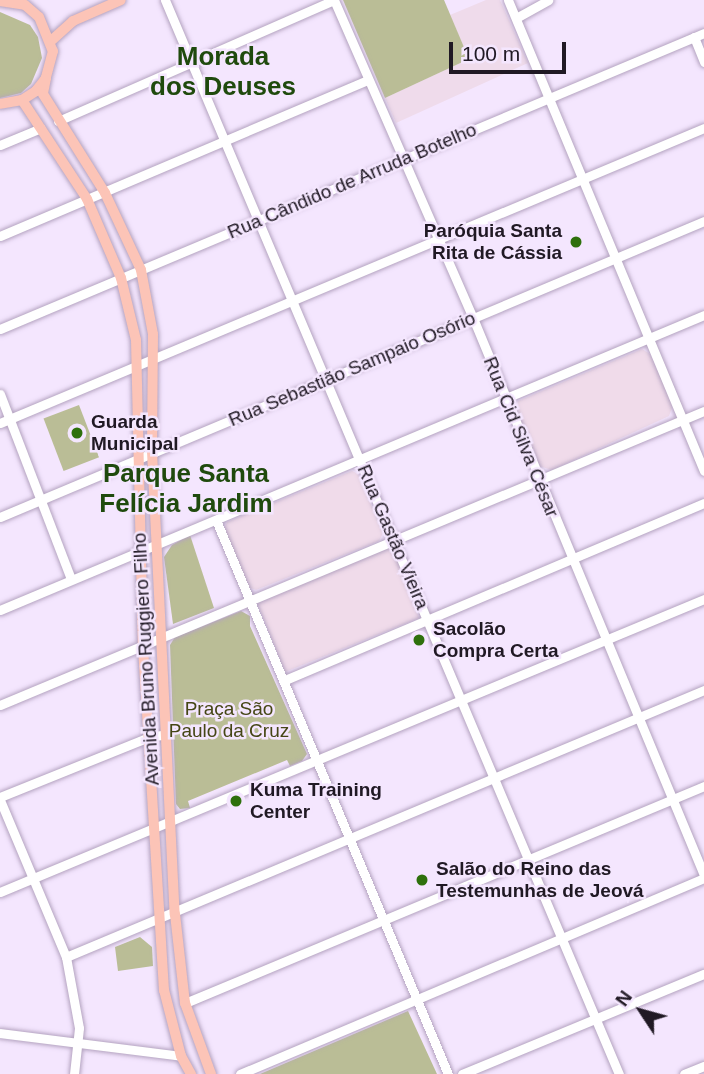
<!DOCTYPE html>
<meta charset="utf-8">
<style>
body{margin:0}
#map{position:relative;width:704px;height:1074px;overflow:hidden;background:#f4e6fe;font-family:Helvetica,sans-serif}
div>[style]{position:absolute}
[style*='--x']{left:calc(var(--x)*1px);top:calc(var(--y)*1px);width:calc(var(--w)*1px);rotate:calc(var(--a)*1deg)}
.industrial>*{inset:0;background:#f0dbea}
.education>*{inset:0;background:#efdbeb}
.green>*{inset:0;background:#babd96;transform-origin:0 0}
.roads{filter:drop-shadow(0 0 2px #b4a3c0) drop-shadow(0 0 2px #b4a3c0)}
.minor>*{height:9px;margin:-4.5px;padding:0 4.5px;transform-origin:4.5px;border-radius:4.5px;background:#fff}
.major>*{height:10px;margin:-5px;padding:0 5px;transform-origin:5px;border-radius:5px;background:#fcc4b7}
.dots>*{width:19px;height:19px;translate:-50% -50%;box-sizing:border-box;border:4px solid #f4e6fe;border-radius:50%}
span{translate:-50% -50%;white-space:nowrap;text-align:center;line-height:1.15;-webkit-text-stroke:5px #f4e6fe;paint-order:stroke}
.street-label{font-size:19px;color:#201924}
.poi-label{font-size:19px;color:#201924;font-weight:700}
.right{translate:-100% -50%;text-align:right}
.left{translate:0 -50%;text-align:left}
.park-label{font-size:19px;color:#454615}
.district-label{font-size:26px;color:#1f4a0d;font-weight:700}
.north{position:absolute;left:606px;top:976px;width:70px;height:70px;-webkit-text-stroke:5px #f4e6fe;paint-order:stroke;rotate:306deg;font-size:19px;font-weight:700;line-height:28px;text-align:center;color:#201924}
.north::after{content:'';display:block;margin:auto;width:24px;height:32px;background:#201924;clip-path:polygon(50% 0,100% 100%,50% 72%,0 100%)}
.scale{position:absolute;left:449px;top:42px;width:117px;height:32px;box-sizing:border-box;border:4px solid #201924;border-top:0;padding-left:9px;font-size:21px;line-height:24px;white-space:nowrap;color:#201924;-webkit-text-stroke:5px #f4e6fe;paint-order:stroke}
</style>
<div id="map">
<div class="industrial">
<div style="clip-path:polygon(642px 349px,650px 354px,673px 405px,669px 416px,552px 470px,539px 466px,515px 410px,518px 401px)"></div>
<div style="clip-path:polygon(352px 471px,358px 474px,383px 533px,379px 541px,256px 590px,248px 587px,224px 529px,227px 522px)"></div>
<div style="clip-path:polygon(388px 546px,394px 549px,419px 618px,285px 672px,257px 602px)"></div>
</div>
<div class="education">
<div style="clip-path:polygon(486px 0,500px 0,528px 63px,396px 123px,385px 98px,469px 59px,450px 15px)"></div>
</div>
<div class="green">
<div style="clip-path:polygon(343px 0,444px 0,469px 59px,385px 98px)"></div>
<div style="clip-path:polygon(0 12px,30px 25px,38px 37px,42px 58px,31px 84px,21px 93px,0 98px)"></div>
<div style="left:79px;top:405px;width:56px;height:38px;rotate:69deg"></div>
<div style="clip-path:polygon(190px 535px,214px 608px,173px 624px,164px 557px,172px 545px)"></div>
<div style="clip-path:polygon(241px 611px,250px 616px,250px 626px,307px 754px,302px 761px,290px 766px,287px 760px,188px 801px,190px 808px,180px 809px,176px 804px,170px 645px,175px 637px)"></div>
<div style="clip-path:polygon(140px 937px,152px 947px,153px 966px,118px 971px,115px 947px)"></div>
<div style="clip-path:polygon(408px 1011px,437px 1074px,260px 1074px)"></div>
</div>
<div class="roads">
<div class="minor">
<div style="--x:165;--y:0;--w:1166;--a:67.09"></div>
<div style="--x:334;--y:0;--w:347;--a:66.4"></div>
<div style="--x:473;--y:318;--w:603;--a:67.48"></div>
<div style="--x:508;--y:0;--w:510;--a:67.41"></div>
<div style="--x:516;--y:18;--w:37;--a:-29"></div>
<div style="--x:694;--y:37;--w:27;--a:68"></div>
<div style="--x:58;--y:121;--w:301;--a:-23.7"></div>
<div style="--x:0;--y:145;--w:44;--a:-22.5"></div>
<div style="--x:0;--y:236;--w:399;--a:-23"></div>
<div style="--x:0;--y:329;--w:764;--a:-22.8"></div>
<div style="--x:0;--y:394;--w:198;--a:69"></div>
<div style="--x:0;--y:423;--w:763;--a:-22.74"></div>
<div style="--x:0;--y:517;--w:764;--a:-22.8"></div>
<div style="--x:216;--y:520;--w:601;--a:67.28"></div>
<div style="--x:0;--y:610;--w:763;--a:-22.74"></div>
<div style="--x:285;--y:680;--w:455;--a:-22.9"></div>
<div style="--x:0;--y:705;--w:763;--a:-22.67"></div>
<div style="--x:0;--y:797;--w:161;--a:-21.9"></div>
<div style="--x:149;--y:737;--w:19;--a:-9"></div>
<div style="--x:0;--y:800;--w:170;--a:67.2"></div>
<div style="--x:66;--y:957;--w:72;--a:79.6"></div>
<div style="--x:79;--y:1028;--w:46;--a:96.2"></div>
<div style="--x:0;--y:892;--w:763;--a:-22.6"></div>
<div style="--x:66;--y:957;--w:692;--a:-22.71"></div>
<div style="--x:185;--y:1003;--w:563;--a:-22.69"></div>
<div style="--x:0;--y:1033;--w:182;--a:7.2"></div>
<div style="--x:240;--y:1074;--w:504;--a:-22.9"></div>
<div style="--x:462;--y:1074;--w:262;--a:-22.5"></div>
<div style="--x:684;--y:1074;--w:22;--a:-22"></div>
</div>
<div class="major">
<div style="--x:0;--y:1;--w:25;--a:9"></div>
<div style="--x:25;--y:5;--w:18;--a:41"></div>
<div style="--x:39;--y:17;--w:37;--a:68"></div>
<div style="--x:53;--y:51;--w:28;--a:105"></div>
<div style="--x:46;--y:78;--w:16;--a:128"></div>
<div style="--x:36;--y:91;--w:17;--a:147"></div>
<div style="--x:22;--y:100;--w:22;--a:170"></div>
<div style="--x:52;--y:40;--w:28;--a:-42"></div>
<div style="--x:73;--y:21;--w:52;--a:-23.6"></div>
<div style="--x:46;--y:78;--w:16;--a:101"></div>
<div style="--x:43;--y:94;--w:117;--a:57.9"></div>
<div style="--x:105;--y:193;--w:85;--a:64.9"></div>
<div style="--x:141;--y:270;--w:65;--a:79.4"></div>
<div style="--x:153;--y:334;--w:117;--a:90.5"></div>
<div style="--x:152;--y:451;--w:464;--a:87.2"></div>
<div style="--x:175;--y:914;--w:90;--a:83.6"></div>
<div style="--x:185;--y:1003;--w:76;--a:69.9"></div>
<div style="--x:22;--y:100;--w:118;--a:56.7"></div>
<div style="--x:87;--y:199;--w:86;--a:66.7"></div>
<div style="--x:121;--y:278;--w:64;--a:76.4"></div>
<div style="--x:136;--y:340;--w:307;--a:88.7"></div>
<div style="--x:143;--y:647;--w:344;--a:86.5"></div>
<div style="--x:164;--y:990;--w:68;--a:75.6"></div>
<div style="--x:181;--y:1056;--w:21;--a:61"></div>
</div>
</div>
<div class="dots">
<div style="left:576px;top:242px;background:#2e700c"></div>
<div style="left:77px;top:433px;background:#2e700c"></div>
<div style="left:419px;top:640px;background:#2e700c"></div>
<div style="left:236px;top:801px;background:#2e700c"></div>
<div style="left:422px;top:880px;background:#2e700c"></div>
</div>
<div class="street-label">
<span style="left:352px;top:181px;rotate:-23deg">Rua Cândido de Arruda Botelho</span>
<span style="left:352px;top:369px;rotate:-23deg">Rua Sebastião Sampaio Osório</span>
<span style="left:521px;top:437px;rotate:68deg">Rua Cid Silva César</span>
<span style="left:393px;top:537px;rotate:67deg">Rua Gastão Vieira</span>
<span style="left:146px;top:659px;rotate:-93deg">Avenida Bruno Ruggiero Filho</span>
</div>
<div class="poi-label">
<span class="right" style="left:562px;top:242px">Paróquia Santa<br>Rita de Cássia</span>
<span class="left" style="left:91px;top:433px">Guarda<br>Municipal</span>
<span class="left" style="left:433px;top:640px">Sacolão<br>Compra Certa</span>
<span class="left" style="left:250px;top:801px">Kuma Training<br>Center</span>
<span class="left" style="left:436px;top:880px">Salão do Reino das<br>Testemunhas de Jeová</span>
</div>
<div class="park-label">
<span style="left:229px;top:720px">Praça São<br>Paulo da Cruz</span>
</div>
<div class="district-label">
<span style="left:223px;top:72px">Morada<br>dos Deuses</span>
<span style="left:186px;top:489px">Parque Santa<br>Felícia Jardim</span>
</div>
<div class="north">N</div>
<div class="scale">100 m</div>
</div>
